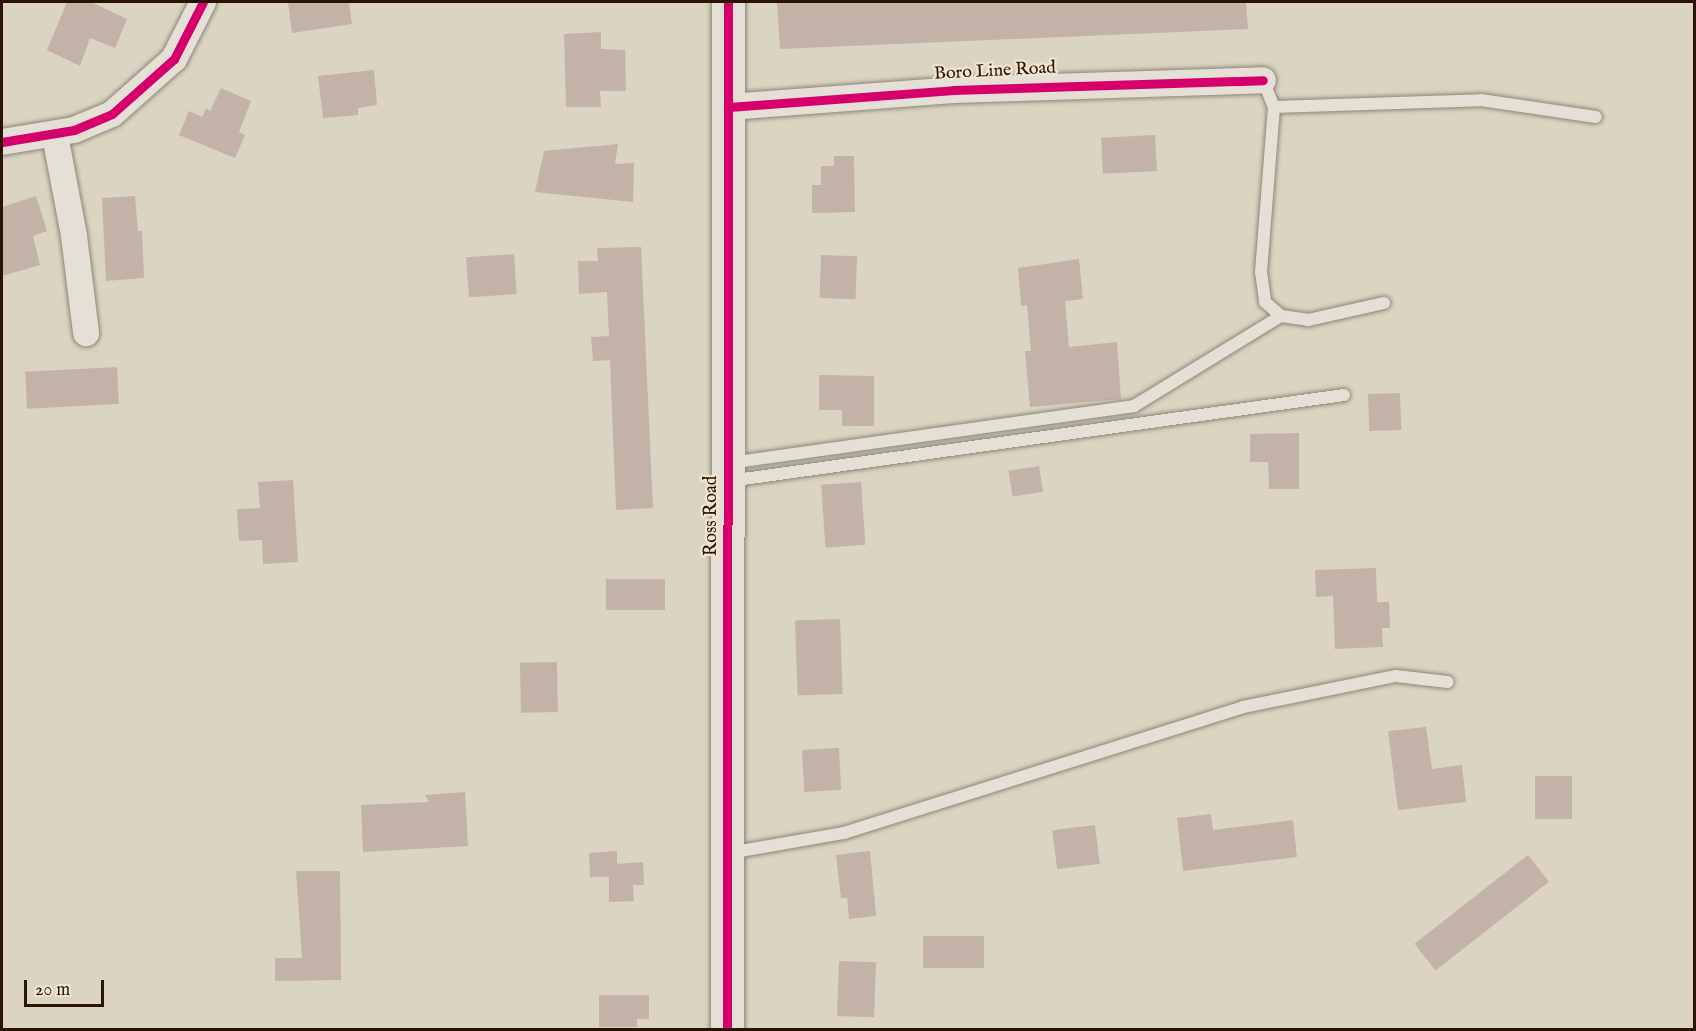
<!DOCTYPE html>
<style>
body{margin:0}
#map{position:relative;width:1696px;height:1031px;overflow:hidden;background:#dcd4c2;font-family:"IM FELL English",serif}
div>[style]{position:absolute}
[style*='--x']{left:calc(var(--x)*1px);top:calc(var(--y)*1px);width:calc(var(--w)*1px);rotate:calc(var(--a)*1deg)}
.building>*{inset:0;background:#c3b2a7;transform-origin:0 0}
.roads{filter:drop-shadow(0 0 2px #8c8578) drop-shadow(0 0 2px #8c8578)}
.lane>*{height:12px;margin:-6px;padding:0 6px;transform-origin:6px;border-radius:6px;background:#e4e0d6}
.street>*{height:26px;margin:-13px;padding:0 13px;transform-origin:13px;border-radius:13px;background:#e4e0d6}
.secondary>*{height:33px;margin:-16.5px;padding:0 16.5px;transform-origin:16.5px;border-radius:16.5px;background:#e4e0d6}
.cycleway>*{height:9px;margin:-4.5px;padding:0 4.5px;transform-origin:4.5px;border-radius:4.5px;background:#d6006c}
span{translate:-50% -50%;white-space:nowrap;text-align:center;line-height:1.15;-webkit-text-stroke:4.5px #efe6d0;paint-order:stroke}
.street-label{font-size:18px;color:#2a1300}
.frame{position:absolute;inset:0;border:3px solid #2a1300;pointer-events:none}
.scale{position:absolute;left:24px;top:980px;width:80px;height:27px;box-sizing:border-box;border:3px solid #2a1300;border-top:0;padding-left:8px;font-size:18px;line-height:21px;white-space:nowrap;color:#2a1300;-webkit-text-stroke:4px #efe6d0;paint-order:stroke}
</style>
<div id="map">
<div class="building">
<div style="clip-path:polygon(67px 2px,91px 2px,127px 19px,115px 48px,90px 38px,80px 66px,47px 50px)"></div>
<div style="clip-path:polygon(288px 2px,349px 2px,352px 24px,292px 33px)"></div>
<div style="clip-path:polygon(777px 2px,1246px 2px,1248px 29px,780px 49px)"></div>
<div style="clip-path:polygon(601px 32px,601px 49px,625px 50px,626px 91px,600px 91px,601px 107px,566px 107px,564px 34px)"></div>
<div style="clip-path:polygon(374px 70px,377px 105px,358px 108px,358px 115px,323px 118px,318px 76px)"></div>
<div style="clip-path:polygon(221px 88px,251px 101px,239px 132px,245px 135px,235px 158px,179px 135px,189px 111px,202px 117px,206px 108px,210px 111px)"></div>
<div style="left:1155px;top:135px;width:36px;height:54px;rotate:87deg"></div>
<div style="clip-path:polygon(618px 144px,615px 164px,634px 163px,633px 202px,535px 192px,544px 151px)"></div>
<div style="clip-path:polygon(834px 156px,854px 156px,855px 212px,812px 213px,812px 185px,821px 185px,821px 166px,834px 166px)"></div>
<div style="clip-path:polygon(36px 196px,47px 231px,33px 236px,40px 265px,2px 276px,2px 207px)"></div>
<div style="clip-path:polygon(135px 196px,138px 231px,142px 231px,144px 278px,106px 281px,102px 198px)"></div>
<div style="clip-path:polygon(641px 247px,653px 508px,616px 510px,610px 360px,593px 361px,591px 337px,609px 336px,607px 292px,579px 294px,578px 261px,598px 261px,597px 248px)"></div>
<div style="left:514px;top:254px;width:40px;height:48px;rotate:86deg"></div>
<div style="left:821px;top:255px;width:36px;height:43px;rotate:2deg"></div>
<div style="clip-path:polygon(1079px 259px,1083px 299px,1065px 301px,1069px 347px,1117px 342px,1121px 399px,1030px 407px,1025px 351px,1031px 351px,1027px 305px,1021px 306px,1018px 268px)"></div>
<div style="left:117px;top:367px;width:37px;height:92px;rotate:87deg"></div>
<div style="clip-path:polygon(819px 375px,874px 376px,874px 426px,842px 426px,842px 410px,819px 410px)"></div>
<div style="left:1400px;top:393px;width:37px;height:32px;rotate:88deg"></div>
<div style="clip-path:polygon(1299px 433px,1299px 489px,1269px 489px,1268px 462px,1250px 462px,1250px 434px)"></div>
<div style="left:1039px;top:466px;width:26px;height:31px;rotate:81deg"></div>
<div style="clip-path:polygon(293px 480px,298px 562px,263px 564px,262px 540px,239px 541px,237px 509px,260px 508px,258px 482px)"></div>
<div style="left:861px;top:482px;width:63px;height:40px;rotate:86deg"></div>
<div style="clip-path:polygon(1376px 568px,1377px 602px,1389px 602px,1390px 628px,1382px 628px,1383px 647px,1335px 649px,1333px 596px,1316px 597px,1315px 570px)"></div>
<div style="left:606px;top:579px;width:59px;height:31px"></div>
<div style="left:840px;top:619px;width:75px;height:45px;rotate:88deg"></div>
<div style="left:557px;top:662px;width:50px;height:37px;rotate:89deg"></div>
<div style="clip-path:polygon(1426px 727px,1432px 769px,1462px 765px,1466px 802px,1398px 810px,1388px 731px)"></div>
<div style="left:839px;top:748px;width:42px;height:37px;rotate:87deg"></div>
<div style="left:1572px;top:776px;width:43px;height:37px;rotate:90deg"></div>
<div style="clip-path:polygon(465px 792px,468px 846px,363px 852px,361px 805px,429px 802px,425px 795px)"></div>
<div style="clip-path:polygon(1211px 814px,1213px 830px,1293px 820px,1297px 857px,1183px 871px,1177px 818px)"></div>
<div style="left:1095px;top:825px;width:39px;height:43px;rotate:83deg"></div>
<div style="clip-path:polygon(617px 851px,617px 864px,643px 862px,644px 885px,633px 885px,634px 901px,609px 902px,609px 877px,590px 877px,589px 853px)"></div>
<div style="clip-path:polygon(870px 851px,876px 916px,849px 919px,847px 898px,841px 898px,836px 855px)"></div>
<div style="left:1528px;top:855px;width:34px;height:144px;rotate:52deg"></div>
<div style="clip-path:polygon(296px 871px,340px 871px,341px 980px,275px 981px,275px 958px,302px 958px)"></div>
<div style="left:923px;top:936px;width:61px;height:32px"></div>
<div style="left:839px;top:961px;width:37px;height:55px;rotate:2deg"></div>
<div style="clip-path:polygon(599px 995px,649px 995px,649px 1019px,637px 1019px,637px 1027px,599px 1027px)"></div>
</div>
<div class="roads">
<div class="lane">
<div style="--x:1263;--y:80;--w:29;--a:68"></div>
<div style="--x:1274;--y:107;--w:166;--a:94.5"></div>
<div style="--x:1261;--y:272;--w:30;--a:82"></div>
<div style="--x:1265;--y:302;--w:21;--a:41"></div>
<div style="--x:1281;--y:316;--w:27;--a:8"></div>
<div style="--x:1308;--y:320;--w:78;--a:-12.6"></div>
<div style="--x:1274;--y:107;--w:207;--a:-1.9"></div>
<div style="--x:1481;--y:100;--w:116;--a:8.4"></div>
<div style="--x:729;--y:463;--w:409;--a:-8"></div>
<div style="--x:1134;--y:406;--w:172;--a:-31.5"></div>
<div style="--x:729;--y:481;--w:621;--a:-7.96"></div>
<div style="--x:729;--y:853;--w:117;--a:-9.9"></div>
<div style="--x:844;--y:833;--w:418;--a:-17.5"></div>
<div style="--x:1243;--y:707;--w:156;--a:-11.5"></div>
<div style="--x:1396;--y:676;--w:52;--a:6.6"></div>
</div>
<div class="street">
<div style="--x:729;--y:107;--w:225;--a:-4.3"></div>
<div style="--x:953;--y:90;--w:310;--a:-1.8"></div>
<div style="--x:55;--y:135;--w:103;--a:79.3"></div>
<div style="--x:74;--y:236;--w:98;--a:82.9"></div>
<div style="--x:2;--y:142;--w:73;--a:-9.5"></div>
<div style="--x:74;--y:130;--w:41;--a:-22.8"></div>
<div style="--x:112;--y:114;--w:83;--a:-41.6"></div>
<div style="--x:174;--y:59;--w:64;--a:-63"></div>
</div>
<div class="secondary">
<div style="--x:727;--y:1030;--w:1028;--a:-89.94"></div>
</div>
</div>
<div class="cycleway">
<div style="--x:729;--y:107;--w:225;--a:-4.3"></div>
<div style="--x:953;--y:90;--w:310;--a:-1.8"></div>
<div style="--x:2;--y:142;--w:73;--a:-9.5"></div>
<div style="--x:74;--y:130;--w:41;--a:-22.8"></div>
<div style="--x:112;--y:114;--w:83;--a:-41.6"></div>
<div style="--x:174;--y:59;--w:64;--a:-63"></div>
<div style="--x:727;--y:1030;--w:1028;--a:-89.94"></div>
</div>
<div class="street-label">
<span style="left:995px;top:72px;rotate:-3deg">Boro Line Road</span>
<span style="left:712px;top:516px;rotate:-90deg">Ross Road</span>
</div>
<div class="frame"></div>
<div class="scale">20 m</div>
</div>
